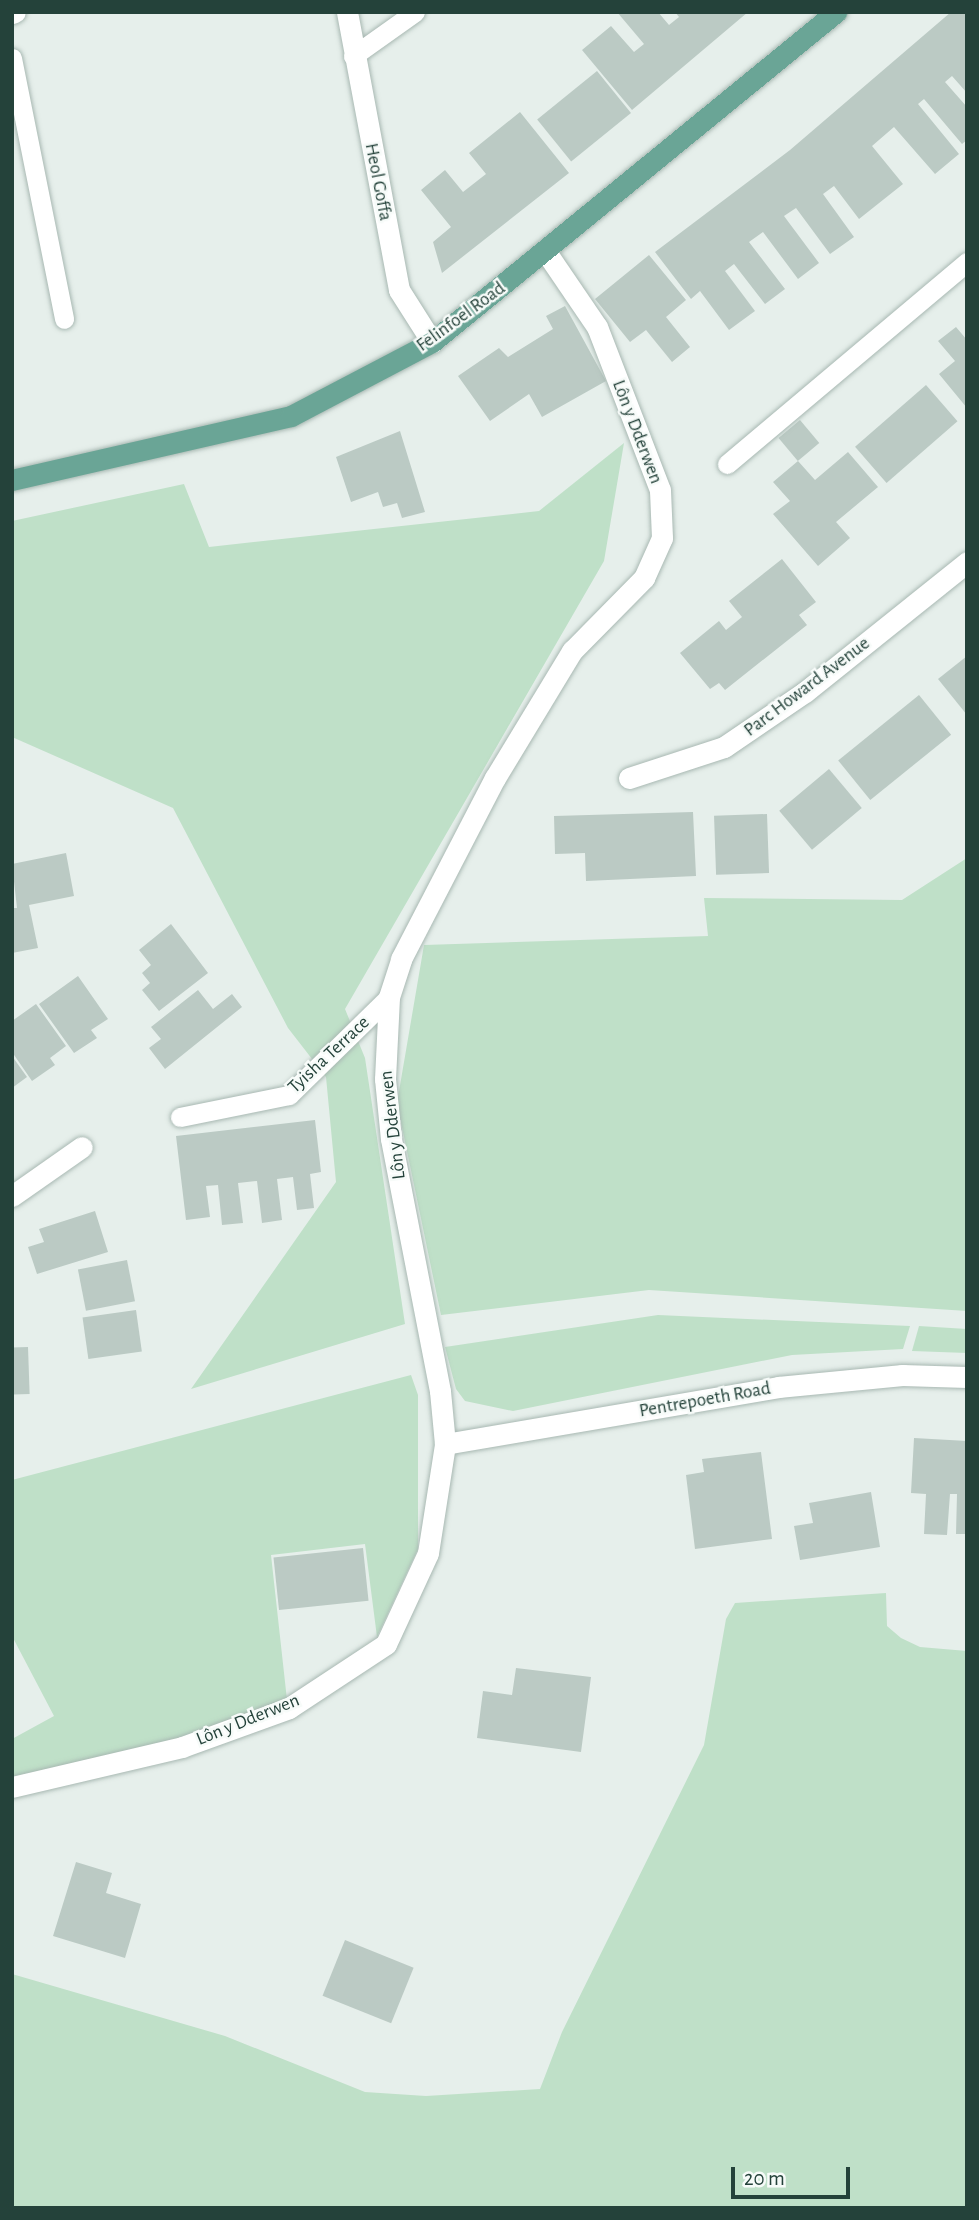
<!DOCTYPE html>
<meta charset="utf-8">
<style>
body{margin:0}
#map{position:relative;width:979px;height:2220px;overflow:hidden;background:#e6efeb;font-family:"Alegreya Sans",sans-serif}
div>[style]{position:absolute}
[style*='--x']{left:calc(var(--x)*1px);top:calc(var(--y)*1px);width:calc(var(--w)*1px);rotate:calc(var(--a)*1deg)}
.green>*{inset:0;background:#bfe0c8}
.building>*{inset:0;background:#bbcac4;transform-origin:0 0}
.roads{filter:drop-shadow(0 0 2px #a8b8b2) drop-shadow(0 0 2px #a8b8b2)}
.lane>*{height:19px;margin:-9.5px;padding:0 9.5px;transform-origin:9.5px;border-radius:9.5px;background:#fff}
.street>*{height:21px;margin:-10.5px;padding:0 10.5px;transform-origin:10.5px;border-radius:10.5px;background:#fff}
.secondary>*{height:21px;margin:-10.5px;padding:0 10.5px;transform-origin:10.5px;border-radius:10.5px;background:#fff}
.primary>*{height:21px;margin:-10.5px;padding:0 10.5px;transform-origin:10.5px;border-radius:10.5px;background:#6aa596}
span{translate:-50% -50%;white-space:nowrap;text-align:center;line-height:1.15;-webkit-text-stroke:5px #f7fbf9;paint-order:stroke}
.street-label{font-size:19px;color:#24423a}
.frame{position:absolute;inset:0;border:14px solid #24423a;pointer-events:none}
.scale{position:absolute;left:731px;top:2167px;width:119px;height:32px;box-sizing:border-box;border:4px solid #24423a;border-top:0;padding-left:9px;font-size:21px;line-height:24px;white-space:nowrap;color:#24423a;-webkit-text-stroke:5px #f7fbf9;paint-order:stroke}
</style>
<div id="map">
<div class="green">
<div style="clip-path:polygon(624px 443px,604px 561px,345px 1009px,365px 1058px,405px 1324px,191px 1389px,336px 1182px,326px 1077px,288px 1028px,173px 808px,12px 737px,12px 521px,184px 484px,209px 547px,539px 511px)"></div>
<div style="clip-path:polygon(967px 858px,967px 1311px,649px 1290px,441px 1315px,397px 1103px,424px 945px,708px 936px,704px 898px,902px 900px)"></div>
<div style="clip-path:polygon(658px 1315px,910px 1326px,903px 1349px,792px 1355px,513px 1411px,465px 1401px,456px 1389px,445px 1347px)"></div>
<div style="clip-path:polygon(919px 1326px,967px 1329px,967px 1353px,912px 1351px)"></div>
<div style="clip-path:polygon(411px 1375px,418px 1395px,418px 1549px,377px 1637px,365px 1544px,271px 1555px,287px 1700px,166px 1743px,12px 1777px,12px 1739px,54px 1716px,12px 1636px,12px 1480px)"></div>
<div style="clip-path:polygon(886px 1593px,887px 1626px,901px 1638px,920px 1647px,967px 1651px,967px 2208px,12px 2208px,12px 1974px,225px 2036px,365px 2092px,426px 2096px,540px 2089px,562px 2032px,704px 1745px,726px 1619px,735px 1603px)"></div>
</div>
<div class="building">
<div style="clip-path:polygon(617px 12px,658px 12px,669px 25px,679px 17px,675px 12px,748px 12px,632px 110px,582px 50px,611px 26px,634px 52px,644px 44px)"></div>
<div style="clip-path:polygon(951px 12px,967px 12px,967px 93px,952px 76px,945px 82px,967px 107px,967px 140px,962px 144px,924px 99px,918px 104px,959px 154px,935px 174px,894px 127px,872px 146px,903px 184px,859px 219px,834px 186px,823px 194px,854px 237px,830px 254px,796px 208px,784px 216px,819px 263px,798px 279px,763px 232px,749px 242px,785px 289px,765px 304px,734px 264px,725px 271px,755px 311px,729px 330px,700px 291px,691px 299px,655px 252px,790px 150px)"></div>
<div style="left:597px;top:71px;width:54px;height:77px;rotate:51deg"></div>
<div style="clip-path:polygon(520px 112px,569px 173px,442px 273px,433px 242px,451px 227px,421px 190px,445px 170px,463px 192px,486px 174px,469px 153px)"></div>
<div style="clip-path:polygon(649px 255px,686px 300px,666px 317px,690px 347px,672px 362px,646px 330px,630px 342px,595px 299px)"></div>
<div style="clip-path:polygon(565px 306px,606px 381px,542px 417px,529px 394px,490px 421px,458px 376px,499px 348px,508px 357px,553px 329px,546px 316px)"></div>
<div style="clip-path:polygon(956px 327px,967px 340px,967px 408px,939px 374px,955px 361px,938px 341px)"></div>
<div style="left:926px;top:385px;width:48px;height:94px;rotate:49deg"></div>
<div style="left:800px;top:420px;width:30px;height:28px;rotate:50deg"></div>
<div style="clip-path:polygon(400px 431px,425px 512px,402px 518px,397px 503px,383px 507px,378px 492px,351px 502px,336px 457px)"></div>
<div style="clip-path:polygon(848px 452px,878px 487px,836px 522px,850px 538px,818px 566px,773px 514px,790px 501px,773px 482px,798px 461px,815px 480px)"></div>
<div style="clip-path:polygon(782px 559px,816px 602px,799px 615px,807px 625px,725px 690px,719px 683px,710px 689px,680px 653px,719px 621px,726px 630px,742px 617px,729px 601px)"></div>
<div style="clip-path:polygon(967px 656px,967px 715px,938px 679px)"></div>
<div style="left:919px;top:695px;width:51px;height:104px;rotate:51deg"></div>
<div style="left:829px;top:769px;width:51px;height:65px;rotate:50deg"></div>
<div style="clip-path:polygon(693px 812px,696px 876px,586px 881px,585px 853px,555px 854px,554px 816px)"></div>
<div style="left:767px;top:814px;width:59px;height:53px;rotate:88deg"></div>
<div style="clip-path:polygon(66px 853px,74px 896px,29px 905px,38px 948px,12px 953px,12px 908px,17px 908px,12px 864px)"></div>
<div style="clip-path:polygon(171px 924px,208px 973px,159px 1011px,142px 990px,150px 983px,142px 973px,151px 965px,139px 950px)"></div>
<div style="clip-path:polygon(78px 976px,108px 1019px,91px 1030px,97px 1038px,74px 1053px,39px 1004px)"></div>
<div style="clip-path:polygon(198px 990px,213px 1009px,232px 994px,242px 1007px,165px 1069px,149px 1048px,161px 1039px,151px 1027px)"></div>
<div style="clip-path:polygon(36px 1004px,66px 1046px,50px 1058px,55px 1065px,32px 1081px,12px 1052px,12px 1021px)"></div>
<div style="clip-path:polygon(12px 1056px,27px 1077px,12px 1088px)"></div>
<div style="clip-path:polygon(315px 1120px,321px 1172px,310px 1174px,314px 1208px,297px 1210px,293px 1177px,277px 1179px,282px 1220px,262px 1223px,257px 1181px,238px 1183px,243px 1223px,222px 1225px,218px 1185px,206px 1186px,210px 1217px,186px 1220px,176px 1136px)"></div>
<div style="clip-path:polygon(95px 1211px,108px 1252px,37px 1274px,28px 1247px,44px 1242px,39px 1229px)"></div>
<div style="left:127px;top:1260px;width:42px;height:50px;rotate:79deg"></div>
<div style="left:136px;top:1310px;width:42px;height:54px;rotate:82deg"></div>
<div style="left:28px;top:1347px;width:47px;height:16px;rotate:88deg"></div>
<div style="clip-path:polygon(914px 1438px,967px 1441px,967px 1534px,956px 1534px,957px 1494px,950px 1494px,947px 1535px,924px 1534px,926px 1494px,911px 1493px)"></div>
<div style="clip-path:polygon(761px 1452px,772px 1539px,695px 1549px,686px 1475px,704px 1472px,702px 1459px)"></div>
<div style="clip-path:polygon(871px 1492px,880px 1547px,800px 1560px,794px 1526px,813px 1523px,809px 1503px)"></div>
<div style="left:363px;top:1548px;width:53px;height:90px;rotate:84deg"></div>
<div style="clip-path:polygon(516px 1668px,591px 1677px,581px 1752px,477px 1738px,483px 1691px,512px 1695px)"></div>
<div style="clip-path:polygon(76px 1862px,112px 1873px,106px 1893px,141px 1904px,125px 1958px,53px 1936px)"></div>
<div style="left:345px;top:1940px;width:74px;height:60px;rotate:22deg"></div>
</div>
<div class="roads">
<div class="lane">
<div style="--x:353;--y:56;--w:76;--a:-35.4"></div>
<div style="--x:12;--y:58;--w:266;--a:78.7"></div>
<div style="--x:727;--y:464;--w:314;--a:-40.1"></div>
<div style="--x:180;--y:1117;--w:111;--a:-11.4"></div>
<div style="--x:289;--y:1095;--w:140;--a:-44.4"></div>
</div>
<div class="street">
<div style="--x:12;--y:13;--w:3;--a:-18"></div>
<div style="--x:629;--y:778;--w:100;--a:-18.1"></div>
<div style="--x:724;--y:747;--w:98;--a:-34.2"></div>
<div style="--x:805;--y:692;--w:208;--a:-38.7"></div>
<div style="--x:12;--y:1196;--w:85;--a:-35"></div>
<div style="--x:445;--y:1444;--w:338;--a:-9.7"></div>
<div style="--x:778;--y:1387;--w:125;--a:-5.5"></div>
<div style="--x:902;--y:1375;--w:65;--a:1.8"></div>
<div style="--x:12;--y:1787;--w:175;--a:-13.2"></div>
<div style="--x:182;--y:1747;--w:114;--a:-20"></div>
<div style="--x:289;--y:1708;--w:116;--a:-33.4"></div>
<div style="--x:386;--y:1644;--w:100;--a:-65.2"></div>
<div style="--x:428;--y:1553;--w:110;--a:-81.1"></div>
<div style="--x:445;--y:1444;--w:53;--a:-95.4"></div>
<div style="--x:440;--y:1391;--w:257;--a:-101"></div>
<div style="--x:391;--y:1139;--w:60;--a:-95.7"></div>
<div style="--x:385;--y:1079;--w:82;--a:-87.2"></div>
<div style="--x:389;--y:997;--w:40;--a:-72"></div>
<div style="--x:401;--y:959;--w:204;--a:-62.6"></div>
<div style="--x:495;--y:778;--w:149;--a:-58.8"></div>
<div style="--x:572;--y:651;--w:103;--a:-45.4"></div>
<div style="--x:644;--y:578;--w:44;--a:-65.8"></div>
<div style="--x:662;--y:538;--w:48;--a:-92.4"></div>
<div style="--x:660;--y:490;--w:175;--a:-111.1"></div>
<div style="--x:597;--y:327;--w:91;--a:-124.2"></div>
</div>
<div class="secondary">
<div style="--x:347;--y:12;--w:283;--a:79.4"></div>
<div style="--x:399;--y:290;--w:62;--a:57.6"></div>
</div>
<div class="primary">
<div style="--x:12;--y:480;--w:286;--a:-12.9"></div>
<div style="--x:291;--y:416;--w:159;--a:-27.7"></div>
<div style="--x:432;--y:342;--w:522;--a:-39.24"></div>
</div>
</div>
<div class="street-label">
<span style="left:378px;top:182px;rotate:79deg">Heol Goffa</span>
<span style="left:461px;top:317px;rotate:-36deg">Felinfoel Road</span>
<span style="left:637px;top:432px;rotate:69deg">Lôn y Dderwen</span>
<span style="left:807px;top:687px;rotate:-37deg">Parc Howard Avenue</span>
<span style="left:329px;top:1055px;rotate:-43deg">Tyisha Terrace</span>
<span style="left:393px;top:1125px;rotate:-97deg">Lôn y Dderwen</span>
<span style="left:705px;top:1400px;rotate:-10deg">Pentrepoeth Road</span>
<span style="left:248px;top:1720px;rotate:-22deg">Lôn y Dderwen</span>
</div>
<div class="frame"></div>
<div class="scale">20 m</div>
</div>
